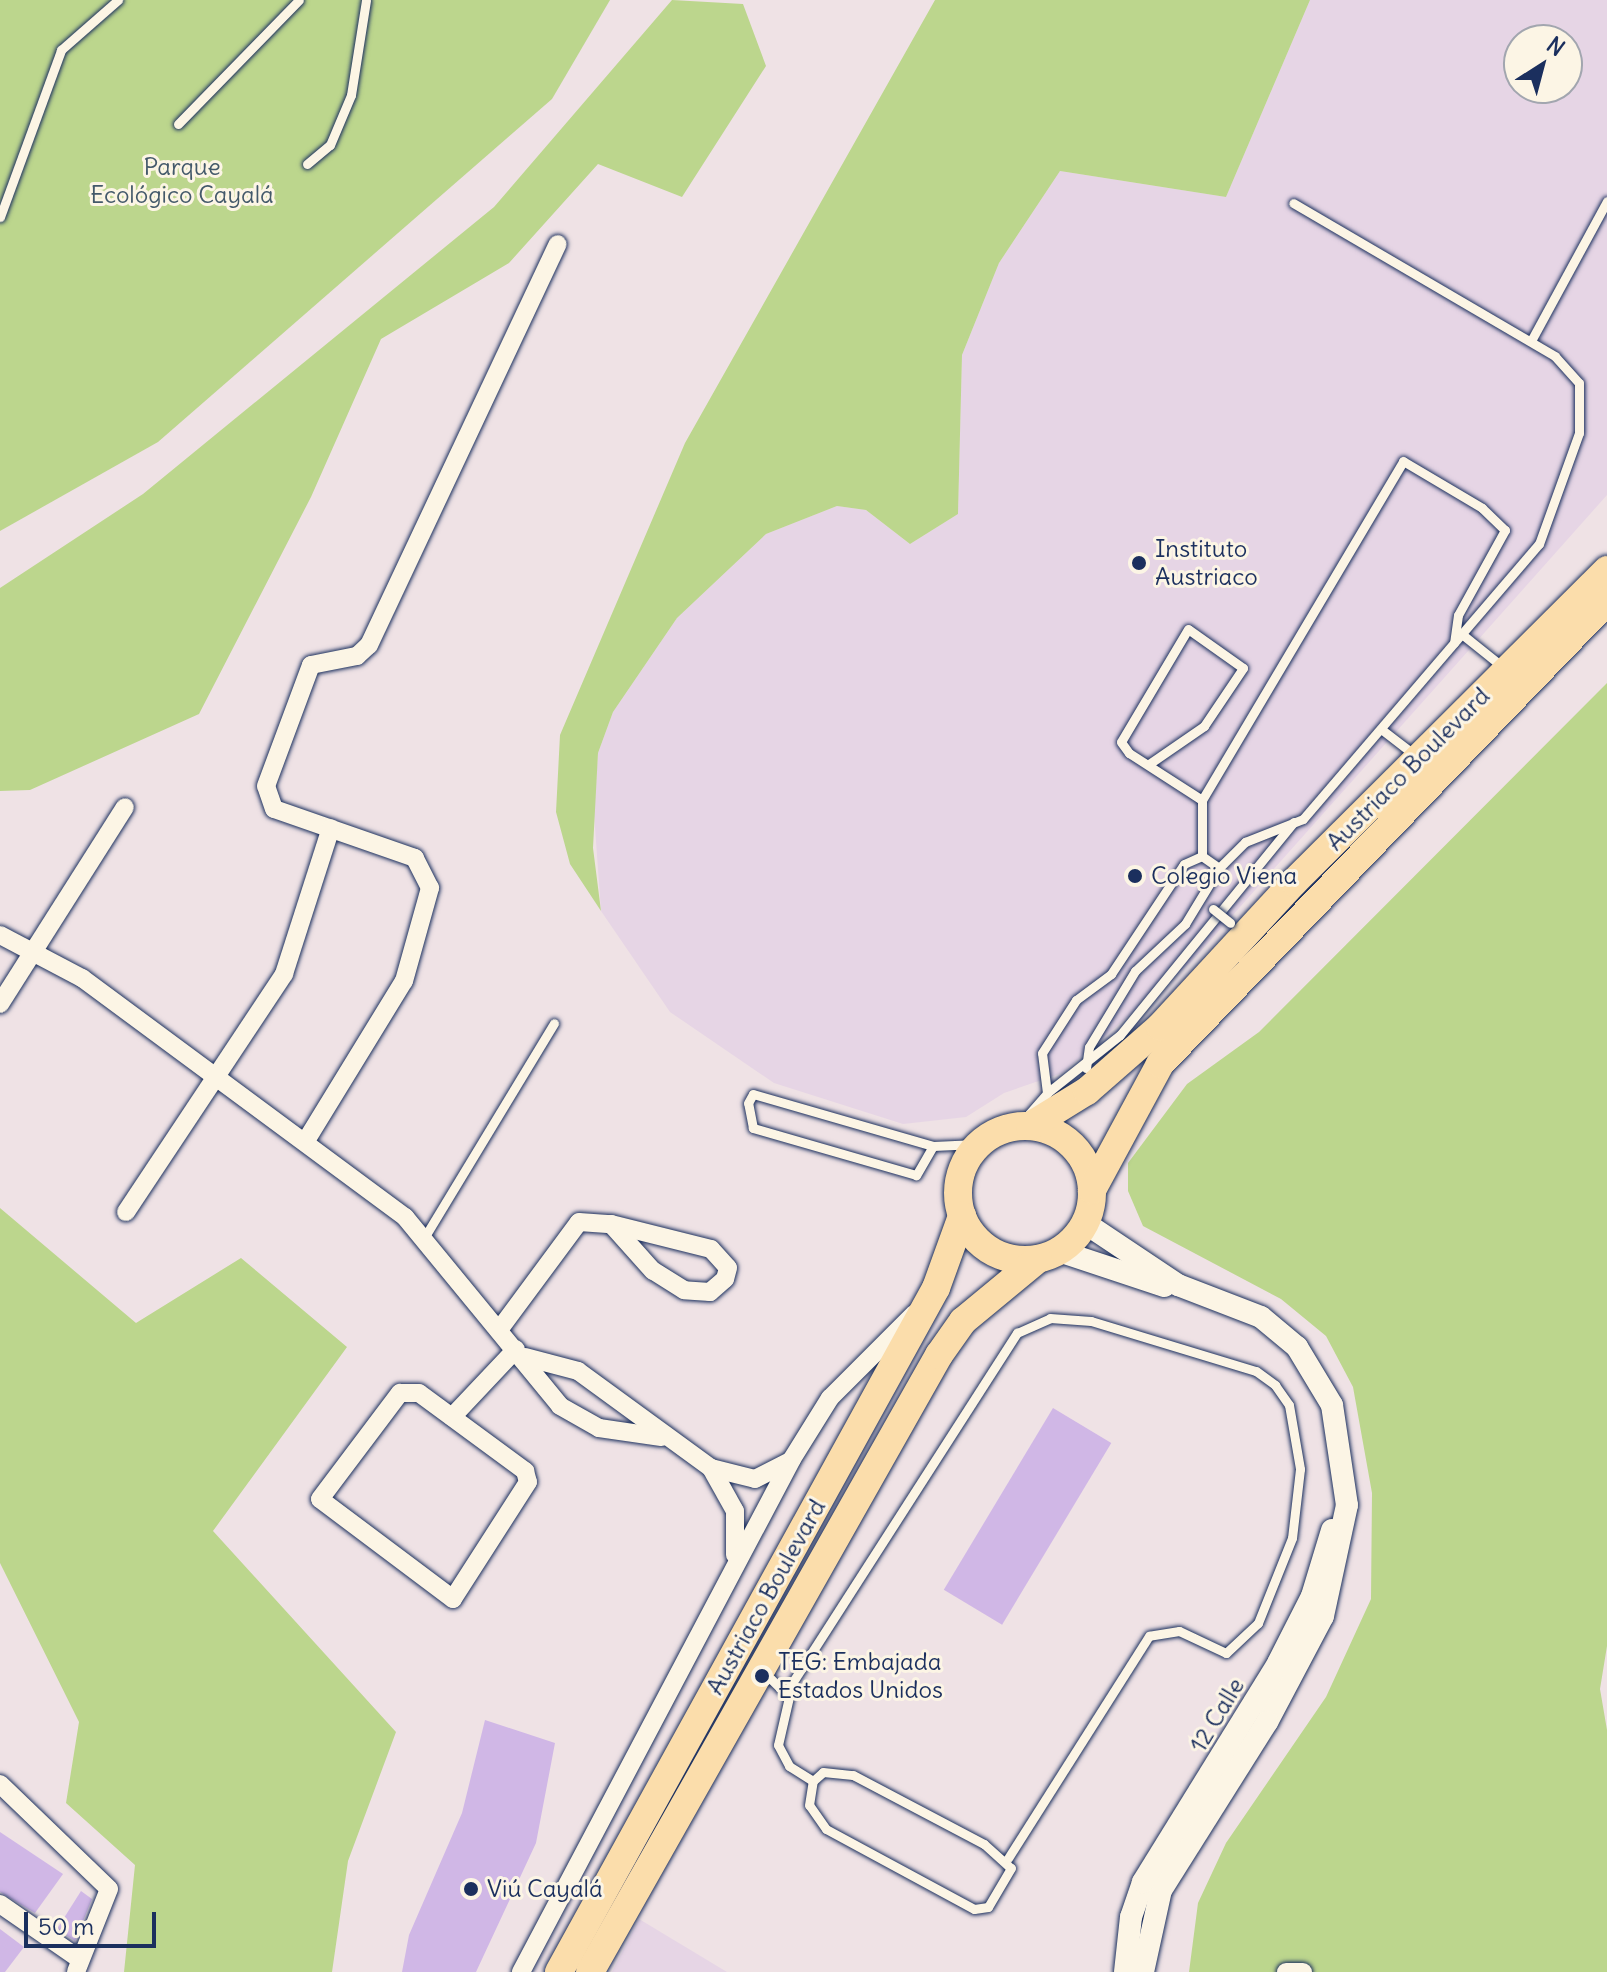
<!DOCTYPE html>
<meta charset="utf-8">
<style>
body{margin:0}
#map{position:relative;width:1607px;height:1972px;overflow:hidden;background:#efe2e5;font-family:Delius,sans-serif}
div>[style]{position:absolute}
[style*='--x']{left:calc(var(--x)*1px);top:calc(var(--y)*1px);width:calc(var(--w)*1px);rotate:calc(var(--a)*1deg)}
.built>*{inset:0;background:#e6d5e5}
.green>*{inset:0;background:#bcd68d}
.building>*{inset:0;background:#d0b7e6;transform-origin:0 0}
.roads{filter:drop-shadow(0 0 2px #1b2f5e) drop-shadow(0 0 2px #1b2f5e)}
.service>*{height:9px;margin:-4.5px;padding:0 4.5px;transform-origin:4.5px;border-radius:4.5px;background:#fcf5e5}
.minor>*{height:18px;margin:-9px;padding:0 9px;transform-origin:9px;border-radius:9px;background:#fcf5e5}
.tertiary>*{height:22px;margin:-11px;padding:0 11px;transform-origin:11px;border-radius:11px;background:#fcf5e5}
.primary>*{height:28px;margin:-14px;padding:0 14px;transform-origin:14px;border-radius:14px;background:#fbddab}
.primary>.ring{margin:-14px;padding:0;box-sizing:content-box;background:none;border:28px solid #fbddab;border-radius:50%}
.bridges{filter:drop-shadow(0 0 2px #1b2f5e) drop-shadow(0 0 2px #1b2f5e)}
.service-bridge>*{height:9px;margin:-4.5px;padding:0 4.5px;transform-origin:4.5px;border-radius:4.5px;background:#fcf5e5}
.dots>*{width:22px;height:22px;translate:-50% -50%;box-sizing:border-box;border:4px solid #fcf5e5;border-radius:50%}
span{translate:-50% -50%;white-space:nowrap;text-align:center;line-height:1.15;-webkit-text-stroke:6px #fcf5e5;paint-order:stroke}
.park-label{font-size:24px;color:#43596a}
.poi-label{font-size:24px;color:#1b2f5e}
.left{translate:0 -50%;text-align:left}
.street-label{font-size:24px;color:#1b2f5e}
.north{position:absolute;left:1503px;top:24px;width:80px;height:80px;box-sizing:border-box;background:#fcf5e5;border:2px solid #a2a6af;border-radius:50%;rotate:36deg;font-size:22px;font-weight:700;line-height:32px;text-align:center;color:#1b2f5e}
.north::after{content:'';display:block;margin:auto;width:28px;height:36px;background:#1b2f5e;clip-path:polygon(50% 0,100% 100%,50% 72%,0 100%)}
.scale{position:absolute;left:24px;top:1912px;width:132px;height:36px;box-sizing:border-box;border:4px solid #1b2f5e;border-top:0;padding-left:10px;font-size:24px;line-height:28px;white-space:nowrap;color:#1b2f5e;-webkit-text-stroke:6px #fcf5e5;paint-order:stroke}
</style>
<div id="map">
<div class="built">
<div style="clip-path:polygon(evenodd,1310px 0,1607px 0,1607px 495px,1191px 962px,1062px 1073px,1004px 1093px,966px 1117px,903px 1124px,774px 1083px,670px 1012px,601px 911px,594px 813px,598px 753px,613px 712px,677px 618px,766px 534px,837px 506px,866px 510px,910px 544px,958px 514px,962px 355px,999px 263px,1060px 171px,1226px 197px,1310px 0,1519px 40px,1567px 40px,1567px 88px,1519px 88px,1519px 40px)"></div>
<div style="clip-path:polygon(639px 1919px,727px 1972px,612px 1972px)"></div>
</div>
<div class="green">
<div style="clip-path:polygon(0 0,610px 0,552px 99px,158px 442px,0 531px)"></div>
<div style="clip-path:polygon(672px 0,743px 4px,766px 66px,682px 197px,598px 164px,509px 263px,381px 339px,311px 497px,199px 714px,30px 790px,0 791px,0 588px,143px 494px,494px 207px)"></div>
<div style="clip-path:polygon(935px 0,1310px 0,1226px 197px,1060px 171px,999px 263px,962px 355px,958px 514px,910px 544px,866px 510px,837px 506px,766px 534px,677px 618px,613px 712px,598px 753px,593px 848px,601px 911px,570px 864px,556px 812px,560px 735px,685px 443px)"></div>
<div style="clip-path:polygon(1607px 683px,1607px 1646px,1600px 1689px,1607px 1730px,1607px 1972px,1189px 1972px,1198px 1903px,1226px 1843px,1326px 1697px,1371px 1599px,1372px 1493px,1353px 1387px,1326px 1336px,1281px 1299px,1143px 1226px,1128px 1191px,1128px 1163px,1187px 1084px,1259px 1032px)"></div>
<div style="clip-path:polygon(0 1208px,136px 1323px,241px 1258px,347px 1347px,213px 1531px,396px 1732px,348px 1861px,332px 1972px,124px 1972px,135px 1865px,66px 1803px,79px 1722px,0 1563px)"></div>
</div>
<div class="building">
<div style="left:1053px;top:1408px;width:68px;height:212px;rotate:31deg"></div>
<div style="clip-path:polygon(485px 1720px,555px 1743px,536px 1843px,476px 1972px,402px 1972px,409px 1935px,462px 1813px)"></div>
<div style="clip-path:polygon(0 1832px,63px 1874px,35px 1913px,0 1892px)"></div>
<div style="clip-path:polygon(81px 1891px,92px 1899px,75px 1941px,57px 1929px)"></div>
<div style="clip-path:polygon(0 1929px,24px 1947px,5px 1972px,0 1972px)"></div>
</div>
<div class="roads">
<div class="service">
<div style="--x:178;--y:124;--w:173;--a:-45.7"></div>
<div style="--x:307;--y:164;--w:30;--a:-40"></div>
<div style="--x:330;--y:145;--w:54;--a:-67.2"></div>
<div style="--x:351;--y:95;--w:96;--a:-81"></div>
<div style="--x:0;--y:217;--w:178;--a:-69.9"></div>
<div style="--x:61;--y:50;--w:76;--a:-41.3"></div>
<div style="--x:1531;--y:341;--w:159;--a:-61.5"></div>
<div style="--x:1463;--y:635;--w:53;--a:38.8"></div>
<div style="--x:1381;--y:729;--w:44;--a:37.6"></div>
<div style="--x:1149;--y:764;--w:67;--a:-34.6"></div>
<div style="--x:1204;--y:726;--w:70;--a:-56.1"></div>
<div style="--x:1243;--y:668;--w:67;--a:-144.7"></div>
<div style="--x:1188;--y:629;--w:131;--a:120.7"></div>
<div style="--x:1121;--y:742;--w:14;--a:54"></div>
<div style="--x:1129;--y:753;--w:87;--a:32.8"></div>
<div style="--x:1219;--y:868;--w:21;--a:-145"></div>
<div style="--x:1202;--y:856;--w:56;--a:-90"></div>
<div style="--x:1202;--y:800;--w:394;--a:-59.3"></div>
<div style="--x:1403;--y:461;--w:92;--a:30.7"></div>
<div style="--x:1482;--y:508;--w:32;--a:44"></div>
<div style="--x:1505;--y:530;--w:97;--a:118.9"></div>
<div style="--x:1458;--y:615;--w:28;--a:98"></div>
<div style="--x:1086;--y:1068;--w:21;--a:-82"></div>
<div style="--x:1089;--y:1047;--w:89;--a:-58.8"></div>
<div style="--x:1135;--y:971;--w:69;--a:-43.2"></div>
<div style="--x:1185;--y:924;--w:66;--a:-58.7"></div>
<div style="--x:1219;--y:868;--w:37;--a:-45"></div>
<div style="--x:1245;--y:842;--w:62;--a:-21.6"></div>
<div style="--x:1303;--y:819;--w:362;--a:-49.4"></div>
<div style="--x:1539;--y:544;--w:118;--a:-70.2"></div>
<div style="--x:1579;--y:433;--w:50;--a:-90"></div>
<div style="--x:1579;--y:383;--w:36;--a:-132"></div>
<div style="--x:1555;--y:356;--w:303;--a:-149.7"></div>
<div style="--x:1047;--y:1093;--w:93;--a:-38.5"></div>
<div style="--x:1120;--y:1035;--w:275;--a:-50.8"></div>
<div style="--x:1029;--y:1114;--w:28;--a:-49"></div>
<div style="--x:1047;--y:1093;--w:40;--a:-97.1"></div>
<div style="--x:1042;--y:1053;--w:63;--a:-57.3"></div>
<div style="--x:1076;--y:1000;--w:44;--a:-36.6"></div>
<div style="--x:1111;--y:974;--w:132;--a:-56.4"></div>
<div style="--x:1184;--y:864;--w:20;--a:-24"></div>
<div style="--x:933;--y:1146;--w:34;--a:120"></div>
<div style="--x:916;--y:1175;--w:170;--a:-163.9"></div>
<div style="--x:753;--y:1128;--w:25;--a:-101"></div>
<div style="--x:748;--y:1103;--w:10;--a:-61"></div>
<div style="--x:753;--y:1094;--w:187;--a:16.1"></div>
<div style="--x:933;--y:1146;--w:44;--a:-2.6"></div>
<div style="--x:424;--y:1238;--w:251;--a:-58.8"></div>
<div style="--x:770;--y:1678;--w:27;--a:45"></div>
<div style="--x:789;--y:1697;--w:49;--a:102.9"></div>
<div style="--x:778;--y:1745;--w:24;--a:62"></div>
<div style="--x:789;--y:1766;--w:28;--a:32"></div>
<div style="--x:813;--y:1781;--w:13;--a:-42"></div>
<div style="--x:823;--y:1772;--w:30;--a:6"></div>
<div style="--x:853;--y:1775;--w:148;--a:27.8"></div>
<div style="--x:984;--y:1844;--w:36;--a:42"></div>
<div style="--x:1011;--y:1868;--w:45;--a:120.5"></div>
<div style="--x:988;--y:1907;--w:14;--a:172"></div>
<div style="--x:974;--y:1909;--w:168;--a:-151.6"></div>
<div style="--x:826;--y:1829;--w:29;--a:-125"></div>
<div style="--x:809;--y:1805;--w:24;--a:-81"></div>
<div style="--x:787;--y:1691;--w:426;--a:-57.3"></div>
<div style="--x:1017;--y:1333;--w:36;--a:-24"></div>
<div style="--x:1050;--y:1318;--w:41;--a:4.2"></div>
<div style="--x:1091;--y:1321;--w:172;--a:16.9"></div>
<div style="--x:1256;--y:1371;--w:24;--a:36"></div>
<div style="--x:1275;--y:1385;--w:24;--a:55"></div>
<div style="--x:1289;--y:1405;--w:65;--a:80.2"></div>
<div style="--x:1300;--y:1469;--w:69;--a:96.6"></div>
<div style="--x:1292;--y:1538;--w:92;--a:111.8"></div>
<div style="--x:1258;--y:1623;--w:44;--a:136.8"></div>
<div style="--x:1226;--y:1653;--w:52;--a:-154.9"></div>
<div style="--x:1179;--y:1631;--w:30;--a:171"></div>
<div style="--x:1149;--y:1636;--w:263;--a:122.4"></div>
</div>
<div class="minor">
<div style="--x:0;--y:935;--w:93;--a:27.7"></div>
<div style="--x:82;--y:978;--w:402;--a:36.5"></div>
<div style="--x:405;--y:1217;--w:244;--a:50.6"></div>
<div style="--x:560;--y:1406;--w:45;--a:29.4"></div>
<div style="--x:599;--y:1428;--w:63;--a:8.3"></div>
<div style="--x:0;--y:1004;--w:233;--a:-57.6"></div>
<div style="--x:307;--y:1139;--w:185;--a:-58.5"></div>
<div style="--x:404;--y:981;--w:97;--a:-74.4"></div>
<div style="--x:430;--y:888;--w:34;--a:-117"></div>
<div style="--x:415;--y:858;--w:149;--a:-160.8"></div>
<div style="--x:274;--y:809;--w:24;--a:-109"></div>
<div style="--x:266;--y:786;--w:129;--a:-69.6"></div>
<div style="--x:311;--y:665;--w:47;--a:-11.1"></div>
<div style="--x:357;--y:656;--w:16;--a:-43"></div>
<div style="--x:369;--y:645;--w:443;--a:-64.8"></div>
<div style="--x:126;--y:1212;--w:286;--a:-56.4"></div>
<div style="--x:284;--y:974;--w:153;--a:-72.2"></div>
<div style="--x:611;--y:1224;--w:103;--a:14"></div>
<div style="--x:711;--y:1249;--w:25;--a:48"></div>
<div style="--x:728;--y:1268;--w:11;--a:105"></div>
<div style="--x:725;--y:1279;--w:20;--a:139"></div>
<div style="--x:710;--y:1292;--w:26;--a:-176"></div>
<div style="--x:684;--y:1290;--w:36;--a:-148"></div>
<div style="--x:653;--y:1271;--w:63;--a:-131.8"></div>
<div style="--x:499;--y:1330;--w:134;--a:-53.5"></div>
<div style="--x:579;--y:1222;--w:32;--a:4"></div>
<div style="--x:525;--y:1357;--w:55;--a:14.8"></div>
<div style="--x:578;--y:1371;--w:165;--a:36.1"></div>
<div style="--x:711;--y:1468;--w:45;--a:14"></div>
<div style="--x:755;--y:1479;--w:39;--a:-27"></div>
<div style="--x:400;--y:1393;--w:19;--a:0"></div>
<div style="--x:419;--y:1393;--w:132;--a:36.3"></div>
<div style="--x:525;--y:1471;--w:11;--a:75"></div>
<div style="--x:528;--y:1482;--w:139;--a:122.7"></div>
<div style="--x:453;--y:1599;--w:166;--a:-143.1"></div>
<div style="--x:320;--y:1499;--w:133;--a:-53"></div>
<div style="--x:452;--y:1417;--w:93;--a:-46.7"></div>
<div style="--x:711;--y:1468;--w:49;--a:60.8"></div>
<div style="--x:735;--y:1511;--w:44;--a:90"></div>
<div style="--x:0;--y:1784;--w:151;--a:43.9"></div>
<div style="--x:109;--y:1889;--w:89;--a:111.7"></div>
<div style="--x:0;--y:1904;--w:95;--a:34.7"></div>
<div style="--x:521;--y:1972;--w:580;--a:-62.15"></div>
<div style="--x:792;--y:1459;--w:72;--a:-58.1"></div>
<div style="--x:830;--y:1398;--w:119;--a:-45"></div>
<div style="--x:1286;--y:1972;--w:17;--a:0"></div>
</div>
<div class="tertiary">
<div style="--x:1085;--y:1223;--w:112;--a:33.7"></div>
<div style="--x:1178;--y:1285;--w:89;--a:21.1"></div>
<div style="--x:1261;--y:1317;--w:47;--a:39.8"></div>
<div style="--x:1297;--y:1347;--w:68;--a:58.9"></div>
<div style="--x:1332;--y:1405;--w:101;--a:81.5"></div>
<div style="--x:1347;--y:1505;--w:114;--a:102.2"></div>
<div style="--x:1323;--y:1616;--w:120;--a:117.8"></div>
<div style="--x:1267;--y:1722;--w:199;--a:122.2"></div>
<div style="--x:1161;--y:1890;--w:84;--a:102.4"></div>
<div style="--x:1059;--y:1251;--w:111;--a:18.4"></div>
<div style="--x:1125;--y:1972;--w:55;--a:-83.8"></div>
<div style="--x:1131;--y:1917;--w:37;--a:-71"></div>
<div style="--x:1143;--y:1882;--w:257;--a:-58.3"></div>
<div style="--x:1278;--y:1663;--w:75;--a:-63.1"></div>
<div style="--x:1312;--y:1596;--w:69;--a:-73.1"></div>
</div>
<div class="primary">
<div class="ring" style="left:958px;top:1126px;width:106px;height:106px"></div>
<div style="--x:1030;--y:1126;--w:67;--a:-31.6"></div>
<div style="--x:1087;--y:1091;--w:97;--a:-41.2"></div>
<div style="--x:1160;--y:1027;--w:197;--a:-47.3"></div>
<div style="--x:1294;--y:882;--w:442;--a:-44.9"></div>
<div style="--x:1092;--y:1190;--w:143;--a:-61.6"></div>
<div style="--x:1160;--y:1064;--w:644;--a:-46.01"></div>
<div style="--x:559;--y:1972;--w:781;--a:-61.14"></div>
<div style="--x:936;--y:1288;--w:77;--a:-70.1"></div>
<div style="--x:590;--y:1972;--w:709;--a:-60.51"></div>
<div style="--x:939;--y:1355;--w:42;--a:-54.8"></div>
<div style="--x:963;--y:1321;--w:97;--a:-39.6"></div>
</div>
</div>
<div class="bridges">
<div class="service-bridge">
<div style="--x:1213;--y:909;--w:22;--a:39"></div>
</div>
</div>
<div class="dots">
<div style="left:1139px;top:563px;background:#1b2f5e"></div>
<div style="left:1135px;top:876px;background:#1b2f5e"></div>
<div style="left:762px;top:1676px;background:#1b2f5e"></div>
<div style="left:471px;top:1889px;background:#1b2f5e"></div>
</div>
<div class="park-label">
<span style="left:182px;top:181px">Parque<br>Ecológico Cayalá</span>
</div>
<div class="poi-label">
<span class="left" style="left:1155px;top:563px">Instituto<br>Austriaco</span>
<span class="left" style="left:1151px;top:876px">Colegio Viena</span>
<span class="left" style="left:778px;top:1676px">TEG: Embajada<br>Estados Unidos</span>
<span class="left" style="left:487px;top:1889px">Viú Cayalá</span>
</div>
<div class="street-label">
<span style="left:1408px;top:769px;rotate:-45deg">Austriaco Boulevard</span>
<span style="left:766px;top:1597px;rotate:-61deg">Austriaco Boulevard</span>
<span style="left:1217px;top:1715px;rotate:-59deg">12 Calle</span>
</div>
<div class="north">N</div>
<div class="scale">50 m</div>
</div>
